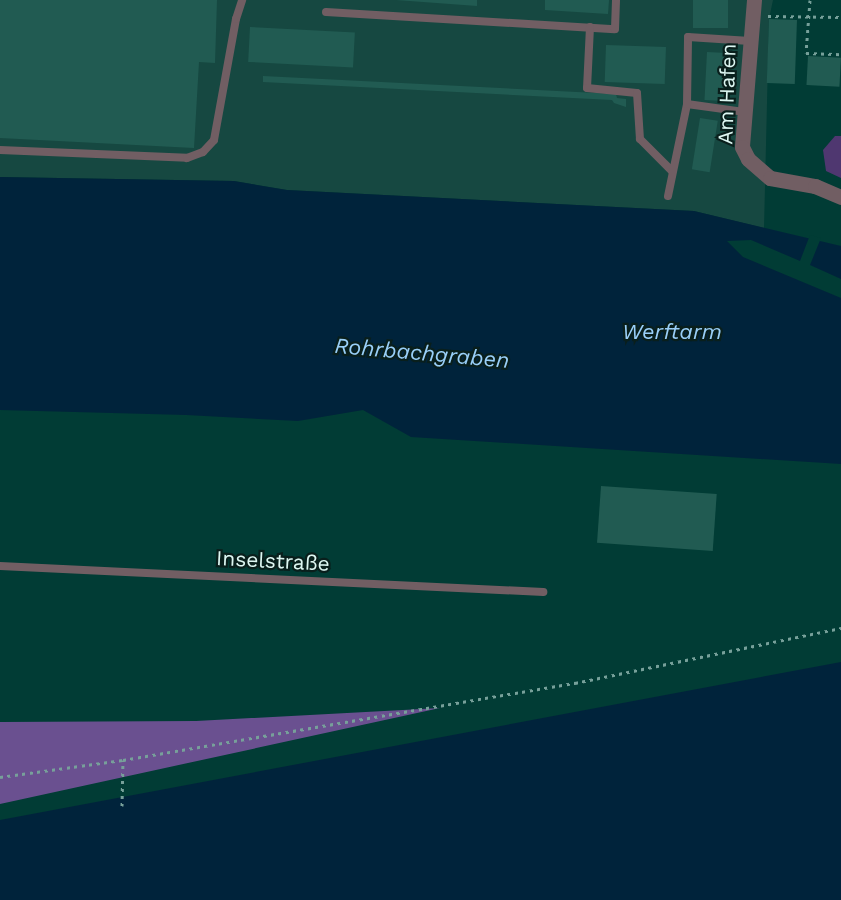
<!DOCTYPE html>
<meta charset="utf-8">
<style>
body{margin:0}
#map{position:relative;width:841px;height:900px;overflow:hidden;background:#013c35;font-family:"Work Sans",sans-serif}
div>[style]{position:absolute}
[style*='--x']{left:calc(var(--x)*1px);top:calc(var(--y)*1px);width:calc(var(--w)*1px);rotate:calc(var(--a)*1deg)}
.built>*{inset:0;background:#164841}
.green>*{inset:0;background:#4f3770}
.forest>*{inset:0;background:#6a5090}
.water>*{inset:0;background:#00233b}
.pier>*{inset:0;background:#013c35}
.building>*{inset:0;background:#215b52;transform-origin:0 0}
.path>*{height:3px;margin-top:-1.5px;transform-origin:0;background:repeating-linear-gradient(90deg,#77a09a 0 3px,transparent 0 7.5px)}
.service>*{height:8px;margin:-4px;padding:0 4px;transform-origin:4px;border-radius:4px;background:#715e63}
.minor>*{height:15px;margin:-7.5px;padding:0 7.5px;transform-origin:7.5px;border-radius:7.5px;background:#715e63}
span{translate:-50% -50%;white-space:nowrap;text-align:center;line-height:1.15;-webkit-text-stroke:4.5px #091f1c;paint-order:stroke}
.street-label{font-size:21px;color:#ddf7f2}
.water-label{font-size:22px;color:#99cff8;font-style:italic}
</style>
<div id="map">
<div class="built">
<div style="clip-path:polygon(0 0,773px 0,769px 19px,764px 228px,694px 211px,287px 190px,234px 181px,0 177px)"></div>
</div>
<div class="green">
<div style="clip-path:polygon(835px 136px,841px 136px,841px 178px,826px 171px,823px 150px)"></div>
</div>
<div class="forest">
<div style="clip-path:polygon(440px 708px,0 804px,0 722px,196px 721px)"></div>
</div>
<div class="water">
<div style="clip-path:polygon(0 177px,234px 181px,287px 190px,694px 211px,841px 246px,841px 464px,411px 437px,363px 410px,298px 421px,186px 415px,0 410px)"></div>
<div style="clip-path:polygon(841px 662px,841px 900px,0 900px,0 820px)"></div>
</div>
<div class="pier">
<div style="clip-path:polygon(810px 235px,821px 238px,810px 265px,841px 279px,841px 298px,743px 257px,727px 241px,751px 240px,800px 261px)"></div>
</div>
<div class="building">
<div style="clip-path:polygon(0 0,217px 0,215px 63px,199px 62px,194px 148px,0 138px)"></div>
<div style="clip-path:polygon(396px 0,477px 0,477px 6px)"></div>
<div style="clip-path:polygon(545px 0,609px 0,608px 14px,545px 10px)"></div>
<div style="left:693px;top:0;width:35px;height:28px"></div>
<div style="left:769px;top:19px;width:28px;height:64px;rotate:2deg"></div>
<div style="left:250px;top:27px;width:105px;height:35px;rotate:3deg"></div>
<div style="left:606px;top:45px;width:60px;height:37px;rotate:2deg"></div>
<div style="left:707px;top:52px;width:20px;height:48px;rotate:3deg"></div>
<div style="left:808px;top:56px;width:33px;height:29px;rotate:3deg"></div>
<div style="clip-path:polygon(263px 76px,616px 94px,617px 98px,626px 99px,626px 107px,614px 103px,612px 100px,263px 82px)"></div>
<div style="left:700px;top:118px;width:18px;height:52px;rotate:9deg"></div>
<div style="left:601px;top:486px;width:116px;height:57px;rotate:4deg"></div>
</div>
<div class="path">
<div style="--x:810;--y:0;--w:53;--a:94.3"></div>
<div style="--x:806;--y:53;--w:35;--a:2"></div>
<div style="--x:768;--y:16;--w:73;--a:0.8"></div>
<div style="--x:0;--y:777;--w:124;--a:-7.9"></div>
<div style="--x:123;--y:760;--w:459;--a:-9.7"></div>
<div style="--x:575;--y:683;--w:272;--a:-11.7"></div>
<div style="--x:122;--y:806;--w:46;--a:-88.8"></div>
</div>
<div class="service">
<div style="--x:326;--y:12;--w:289;--a:3.4"></div>
<div style="--x:615;--y:29;--w:29;--a:-88"></div>
<div style="--x:590;--y:27;--w:61;--a:92.8"></div>
<div style="--x:587;--y:88;--w:50;--a:5.7"></div>
<div style="--x:637;--y:93;--w:46;--a:86.3"></div>
<div style="--x:640;--y:139;--w:45;--a:45"></div>
<div style="--x:687;--y:104;--w:59;--a:7.9"></div>
<div style="--x:0;--y:150;--w:187;--a:2.4"></div>
<div style="--x:187;--y:158;--w:17;--a:-21"></div>
<div style="--x:203;--y:152;--w:16;--a:-47"></div>
<div style="--x:214;--y:140;--w:123;--a:-79.7"></div>
<div style="--x:236;--y:19;--w:20;--a:-72"></div>
<div style="--x:668;--y:196;--w:94;--a:-78.3"></div>
<div style="--x:687;--y:104;--w:67;--a:-89.1"></div>
<div style="--x:688;--y:37;--w:62;--a:3.7"></div>
<div style="--x:0;--y:566;--w:544;--a:2.74"></div>
</div>
<div class="minor">
<div style="--x:754;--y:0;--w:147;--a:94.7"></div>
<div style="--x:742;--y:147;--w:13;--a:63"></div>
<div style="--x:748;--y:159;--w:29;--a:41"></div>
<div style="--x:770;--y:178;--w:46;--a:10.1"></div>
<div style="--x:815;--y:186;--w:28;--a:23"></div>
</div>
<div class="street-label">
<span style="left:727px;top:94px;rotate:-88deg">Am Hafen</span>
<span style="left:273px;top:561px;rotate:3deg">Inselstraße</span>
</div>
<div class="water-label">
<span style="left:672px;top:332px">Werftarm</span>
<span style="left:422px;top:353px;rotate:5deg">Rohrbachgraben</span>
</div>
</div>
